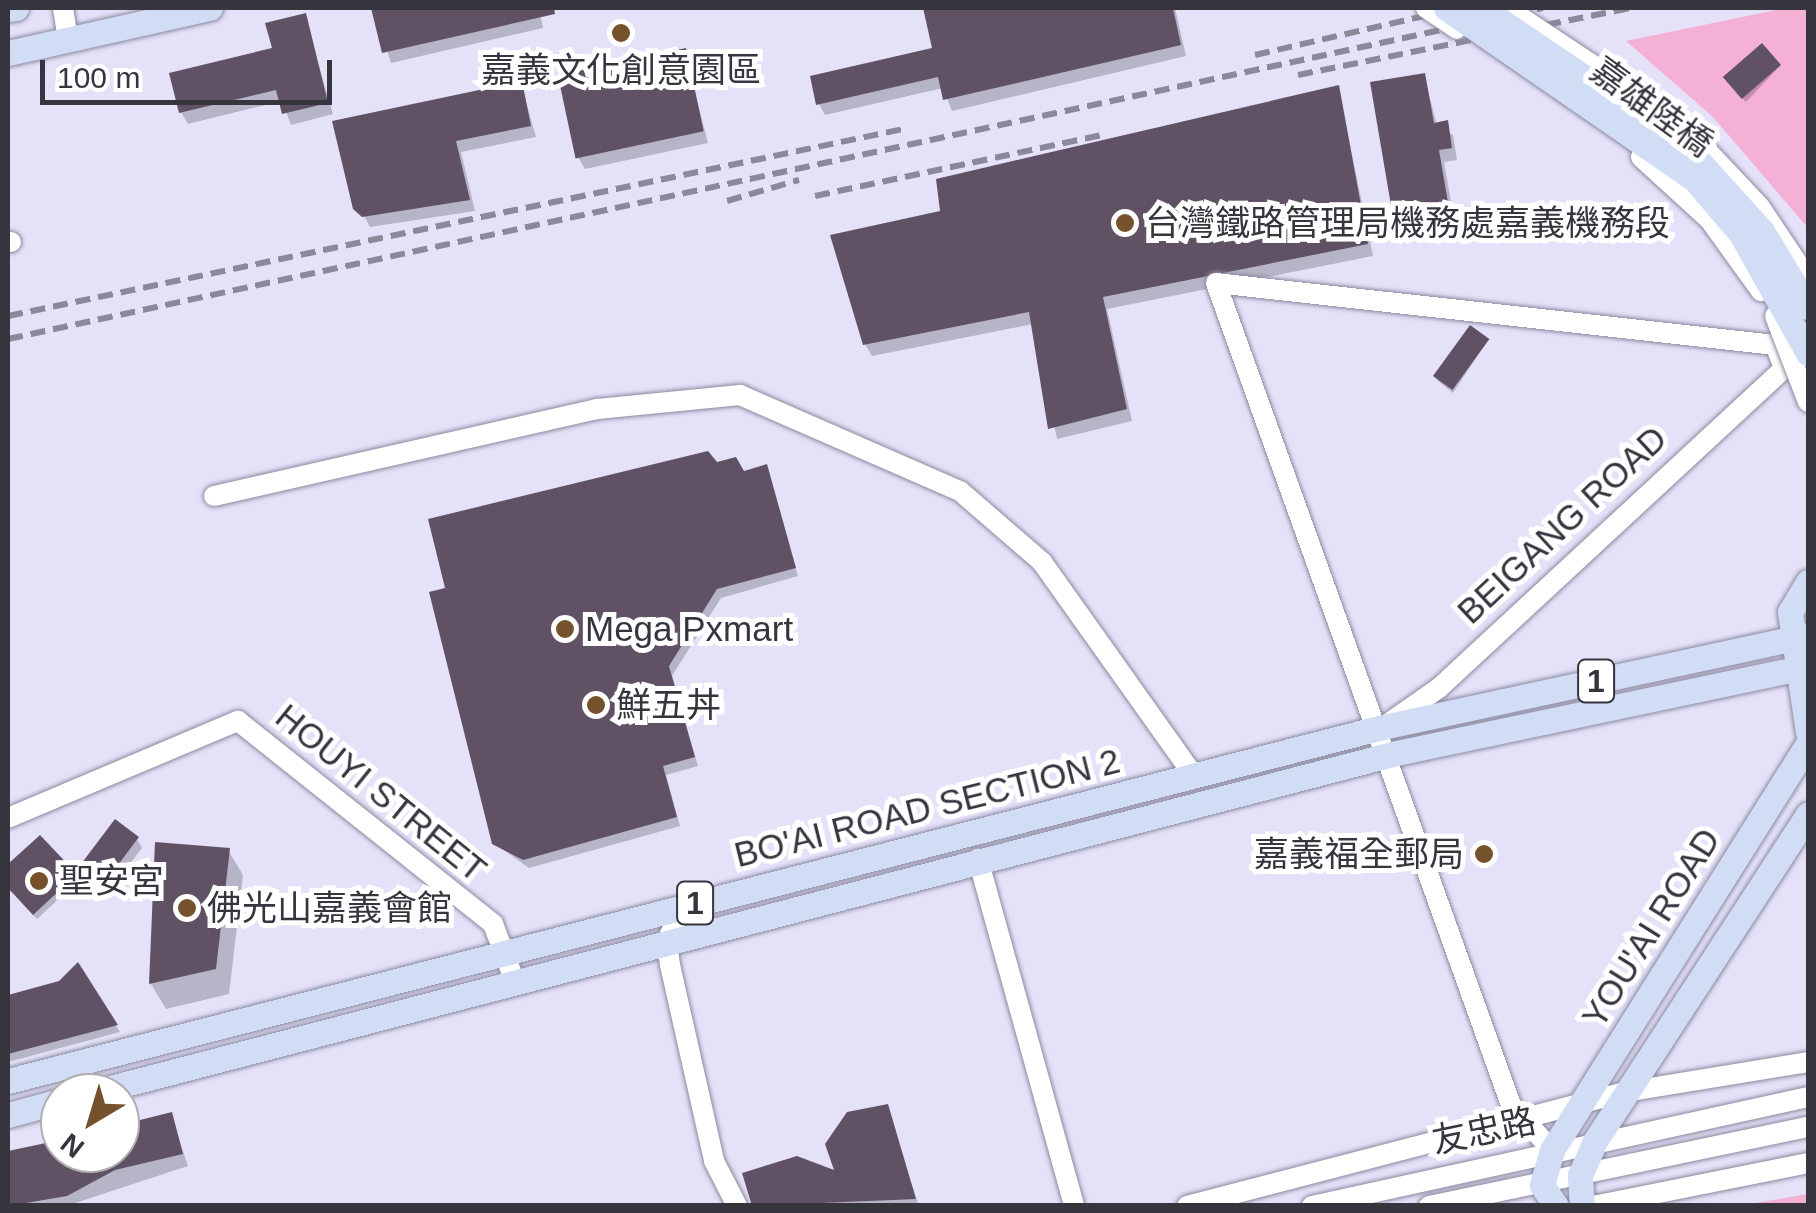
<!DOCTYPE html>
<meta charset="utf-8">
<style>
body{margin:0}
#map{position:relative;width:1816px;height:1213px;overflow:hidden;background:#e4e1f9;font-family:Helvetica,"Noto Sans TC",sans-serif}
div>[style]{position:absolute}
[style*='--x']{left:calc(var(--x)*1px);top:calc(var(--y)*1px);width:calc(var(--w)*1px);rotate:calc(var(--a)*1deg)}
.green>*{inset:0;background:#f5b0d6}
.shadow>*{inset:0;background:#0003}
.building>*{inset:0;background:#605264;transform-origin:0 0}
.roads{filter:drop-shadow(0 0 2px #8c899f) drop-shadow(0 0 2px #8c899f)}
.minor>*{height:20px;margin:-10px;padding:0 10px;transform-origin:10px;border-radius:10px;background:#fff}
.major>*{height:25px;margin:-12.5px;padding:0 12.5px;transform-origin:12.5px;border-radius:12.5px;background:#d1ddf5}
.rail>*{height:6px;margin-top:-3px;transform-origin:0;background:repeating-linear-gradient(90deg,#8a8999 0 15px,transparent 0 23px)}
.bridges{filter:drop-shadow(0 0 2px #8c899f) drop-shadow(0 0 2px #8c899f)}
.minor-bridge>*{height:20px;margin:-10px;padding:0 10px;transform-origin:10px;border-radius:10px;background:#fff}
.major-bridge>*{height:25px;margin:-12.5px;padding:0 12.5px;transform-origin:12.5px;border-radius:12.5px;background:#d1ddf5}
.dots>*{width:28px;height:28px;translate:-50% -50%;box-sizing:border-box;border:5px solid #fff;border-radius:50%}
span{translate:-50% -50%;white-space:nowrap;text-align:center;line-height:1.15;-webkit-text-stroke:10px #fff;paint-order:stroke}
.shield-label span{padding:2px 8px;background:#fff;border:2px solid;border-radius:8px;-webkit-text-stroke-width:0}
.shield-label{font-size:32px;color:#36353e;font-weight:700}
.poi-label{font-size:35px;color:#36353e}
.left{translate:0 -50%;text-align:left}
.right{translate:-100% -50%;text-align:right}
.street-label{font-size:35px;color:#36353e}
.frame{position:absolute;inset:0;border:10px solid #36353e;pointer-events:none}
.north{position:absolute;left:40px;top:1073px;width:100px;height:100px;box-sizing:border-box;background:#fff;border:2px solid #afaeb2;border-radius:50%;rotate:218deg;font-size:28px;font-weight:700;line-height:40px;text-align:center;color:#36353e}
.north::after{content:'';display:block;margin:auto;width:35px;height:45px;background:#76522c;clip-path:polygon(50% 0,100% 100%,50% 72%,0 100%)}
.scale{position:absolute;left:40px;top:60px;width:292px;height:45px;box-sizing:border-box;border:5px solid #36353e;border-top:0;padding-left:12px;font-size:30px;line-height:35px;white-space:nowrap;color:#36353e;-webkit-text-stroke:8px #fff;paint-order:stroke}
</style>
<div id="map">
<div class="green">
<div style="clip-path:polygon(1786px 8px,1808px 8px,1808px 228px,1713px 117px,1626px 41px)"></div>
<div style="clip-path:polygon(1808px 1194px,1808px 1205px,1744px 1205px)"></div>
</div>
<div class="shadow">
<div style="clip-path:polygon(374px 8px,539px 8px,543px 28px,391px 63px)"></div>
<div style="clip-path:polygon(927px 8px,1175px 8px,1186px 56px,952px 111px,943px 88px,825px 115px,819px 104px,935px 49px)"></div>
<div style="clip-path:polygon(304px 16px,333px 114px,291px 125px,282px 101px,188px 124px,181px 112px,275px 50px)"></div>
<div style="clip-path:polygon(684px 50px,708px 143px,585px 169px,578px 157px)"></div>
<div style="clip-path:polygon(1779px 67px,1746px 102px,1729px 82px)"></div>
<div style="clip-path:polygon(1424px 76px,1437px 125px,1453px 135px,1457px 160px,1444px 162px,1456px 231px,1404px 239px,1397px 228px)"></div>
<div style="clip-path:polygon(521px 84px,536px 137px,461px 152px,475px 211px,370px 227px,364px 216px)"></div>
<div style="clip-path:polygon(1338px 87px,1373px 256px,1107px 309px,1132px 421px,1057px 439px,1033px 324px,872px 356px,865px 344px,943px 213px)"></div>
<div style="clip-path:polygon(1487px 341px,1453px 393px,1437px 380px,1434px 375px)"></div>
<div style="clip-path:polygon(716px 465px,742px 473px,765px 467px,798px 576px,721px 598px,672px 676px,698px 766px,666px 775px,680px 826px,529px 868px,494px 843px,448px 590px)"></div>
<div style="clip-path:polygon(39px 838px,78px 881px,37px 919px,8px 887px,8px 868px)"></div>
<div style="clip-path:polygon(137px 839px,142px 848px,112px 887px,93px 872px,88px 863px)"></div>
<div style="clip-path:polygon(157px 845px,228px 850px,243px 875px,229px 994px,166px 1009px,151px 984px)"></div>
<div style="clip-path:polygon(77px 966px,120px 1032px,8px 1062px,8px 997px,32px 991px,49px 1000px)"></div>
<div style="clip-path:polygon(886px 1107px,919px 1206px,755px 1206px,838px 1174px)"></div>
<div style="clip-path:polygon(171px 1115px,188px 1166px,66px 1206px,8px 1206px,8px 1159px,60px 1145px,60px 1153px,120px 1153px,120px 1128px)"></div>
</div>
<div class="building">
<div style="clip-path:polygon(371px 8px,554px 8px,555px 14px,382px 53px)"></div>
<div style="clip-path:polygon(923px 8px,1173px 8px,1181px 45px,943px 100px,938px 77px,816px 105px,810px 76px,932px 48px)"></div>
<div style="clip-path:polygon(306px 13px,328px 103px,282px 114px,276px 90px,179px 113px,169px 73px,272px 48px,265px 23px)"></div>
<div style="left:1762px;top:43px;width:29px;height:52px;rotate:49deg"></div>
<div style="left:686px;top:48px;width:85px;height:131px;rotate:78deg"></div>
<div style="clip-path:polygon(1425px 73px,1434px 123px,1448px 120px,1452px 148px,1439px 150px,1451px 220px,1395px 229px,1370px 82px)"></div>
<div style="clip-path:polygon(522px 81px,531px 126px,456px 141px,470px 200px,362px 217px,353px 209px,332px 121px)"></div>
<div style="clip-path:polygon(1339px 85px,1368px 244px,1103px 297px,1127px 409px,1048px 429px,1029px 312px,863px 345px,830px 235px,940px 211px,936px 179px)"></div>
<div style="left:1470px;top:325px;width:24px;height:63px;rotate:36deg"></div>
<div style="clip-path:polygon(708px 451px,717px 462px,736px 457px,744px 471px,767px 464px,796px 568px,717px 589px,669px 666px,695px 757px,663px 766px,677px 817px,523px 860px,492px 844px,429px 592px,445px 588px,428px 519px)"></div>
<div style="left:115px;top:819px;width:30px;height:53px;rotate:37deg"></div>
<div style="clip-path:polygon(40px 835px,77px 874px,33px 915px,8px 888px,8px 864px)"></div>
<div style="clip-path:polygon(155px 842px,230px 848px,216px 969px,149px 984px)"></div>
<div style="clip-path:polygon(78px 962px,118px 1025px,8px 1054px,8px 995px,59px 981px)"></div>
<div style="clip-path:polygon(888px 1104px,916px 1199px,752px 1206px,742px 1173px,797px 1156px,834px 1170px,825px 1144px,847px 1112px)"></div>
<div style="clip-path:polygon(172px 1112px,183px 1154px,115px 1170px,67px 1196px,8px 1206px,8px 1151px,60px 1140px,60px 1153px,120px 1153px,120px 1125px)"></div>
</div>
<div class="roads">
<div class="minor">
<div style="--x:63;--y:8;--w:30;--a:81"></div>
<div style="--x:8;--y:242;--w:3;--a:0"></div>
<div style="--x:214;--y:496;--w:393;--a:-12.8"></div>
<div style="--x:597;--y:409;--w:144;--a:-5.6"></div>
<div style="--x:740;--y:395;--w:240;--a:23.6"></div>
<div style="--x:960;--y:491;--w:108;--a:40.9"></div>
<div style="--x:1042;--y:562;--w:262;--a:54.6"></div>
<div style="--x:1389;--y:723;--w:61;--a:-35"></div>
<div style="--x:1439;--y:688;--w:471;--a:-42.8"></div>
<div style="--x:1784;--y:368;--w:25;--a:-111"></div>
<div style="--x:1775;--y:345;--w:562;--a:-173.67"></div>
<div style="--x:1216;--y:283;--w:873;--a:70.26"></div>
<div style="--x:1511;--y:1105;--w:61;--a:47.7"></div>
<div style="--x:8;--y:818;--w:250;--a:-22.9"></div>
<div style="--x:238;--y:721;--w:326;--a:38.5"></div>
<div style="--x:493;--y:924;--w:59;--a:69.1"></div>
<div style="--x:978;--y:859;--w:360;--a:74.5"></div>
<div style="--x:683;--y:906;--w:38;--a:115"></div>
<div style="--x:667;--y:941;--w:24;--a:83"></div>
<div style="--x:670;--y:965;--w:201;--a:77.3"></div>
<div style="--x:714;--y:1161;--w:51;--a:62.9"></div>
<div style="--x:1187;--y:1206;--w:453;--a:-14.6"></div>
<div style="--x:1625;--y:1092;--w:185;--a:-9.3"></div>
<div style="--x:1312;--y:1206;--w:508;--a:-12.39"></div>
<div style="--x:1429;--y:1206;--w:387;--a:-11.8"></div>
<div style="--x:1593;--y:1206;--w:219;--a:-11.3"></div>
</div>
<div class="major">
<div style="--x:8;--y:9;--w:8;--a:-7"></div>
<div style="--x:8;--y:53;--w:207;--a:-12.6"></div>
<div style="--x:1808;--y:582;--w:35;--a:121"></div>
<div style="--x:1790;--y:612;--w:121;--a:81.5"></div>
<div style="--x:8;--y:1081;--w:1420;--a:-14.44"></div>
<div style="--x:1383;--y:727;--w:435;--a:-12.2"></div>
<div style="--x:91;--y:1093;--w:1344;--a:-14.6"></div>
<div style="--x:1392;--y:754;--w:425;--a:-11.9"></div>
<div style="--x:8;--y:1115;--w:54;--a:-15.1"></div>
<div style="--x:1556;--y:1206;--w:25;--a:-124"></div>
<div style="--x:1542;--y:1185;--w:36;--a:-74"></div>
<div style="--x:1552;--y:1150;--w:481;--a:-57.8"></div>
<div style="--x:1582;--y:1206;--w:31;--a:-94"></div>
<div style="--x:1580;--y:1175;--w:37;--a:-66"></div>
<div style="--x:1595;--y:1141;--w:390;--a:-56.9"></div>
</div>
</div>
<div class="rail">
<div style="--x:1255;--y:55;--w:209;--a:-13"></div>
<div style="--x:1298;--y:75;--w:340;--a:-11.4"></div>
<div style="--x:815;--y:196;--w:298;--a:-12"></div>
<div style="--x:727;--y:201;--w:75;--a:-16.3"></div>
<div style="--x:8;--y:316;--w:919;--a:-11.8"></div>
<div style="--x:8;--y:339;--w:1570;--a:-12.17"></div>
</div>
<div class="bridges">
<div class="minor-bridge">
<div style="--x:1426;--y:8;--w:37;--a:34"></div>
<div style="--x:1507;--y:8;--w:211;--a:33.6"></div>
<div style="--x:1683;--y:125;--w:112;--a:46.8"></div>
<div style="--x:1760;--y:207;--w:87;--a:56.3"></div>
<div style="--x:1641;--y:157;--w:92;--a:42.4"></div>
<div style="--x:1709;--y:219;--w:89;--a:54.2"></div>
<div style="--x:1775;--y:316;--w:92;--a:69"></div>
</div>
<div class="major-bridge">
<div style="--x:1446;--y:8;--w:303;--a:34.6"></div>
<div style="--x:1695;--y:180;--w:71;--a:49.6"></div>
<div style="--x:1741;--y:234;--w:137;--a:60.6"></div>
<div style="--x:1482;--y:8;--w:244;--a:34.1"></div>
<div style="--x:1684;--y:145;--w:116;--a:47.8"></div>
<div style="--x:1762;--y:231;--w:89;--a:58.8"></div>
</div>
</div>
<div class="dots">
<div style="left:621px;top:33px;background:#76522c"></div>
<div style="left:1125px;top:223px;background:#76522c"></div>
<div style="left:565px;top:629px;background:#76522c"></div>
<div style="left:596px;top:705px;background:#76522c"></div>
<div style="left:1484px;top:854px;background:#76522c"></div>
<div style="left:39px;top:881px;background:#76522c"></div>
<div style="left:187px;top:908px;background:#76522c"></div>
</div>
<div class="shield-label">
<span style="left:1596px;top:681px">1</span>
<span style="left:695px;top:903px">1</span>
</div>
<div class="poi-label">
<span style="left:621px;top:70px">嘉義文化創意園區</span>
<span class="left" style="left:1145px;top:223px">台灣鐵路管理局機務處嘉義機務段</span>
<span class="left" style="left:585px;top:629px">Mega Pxmart</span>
<span class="left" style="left:616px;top:705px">鮮五丼</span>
<span class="right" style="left:1464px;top:854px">嘉義福全郵局</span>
<span class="left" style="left:59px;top:881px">聖安宮</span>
<span class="left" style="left:207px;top:908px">佛光山嘉義會館</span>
</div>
<div class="street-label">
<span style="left:1652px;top:107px;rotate:36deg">嘉雄陸橋</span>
<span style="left:1562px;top:525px;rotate:-43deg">BEIGANG ROAD</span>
<span style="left:381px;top:793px;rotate:39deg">HOUYI STREET</span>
<span style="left:927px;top:808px;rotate:-14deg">BO'AI ROAD SECTION 2</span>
<span style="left:1651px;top:928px;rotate:-58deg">YOU'AI ROAD</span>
<span style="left:1484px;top:1131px;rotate:-12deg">友忠路</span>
</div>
<div class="frame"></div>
<div class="north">N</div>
<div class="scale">100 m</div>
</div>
